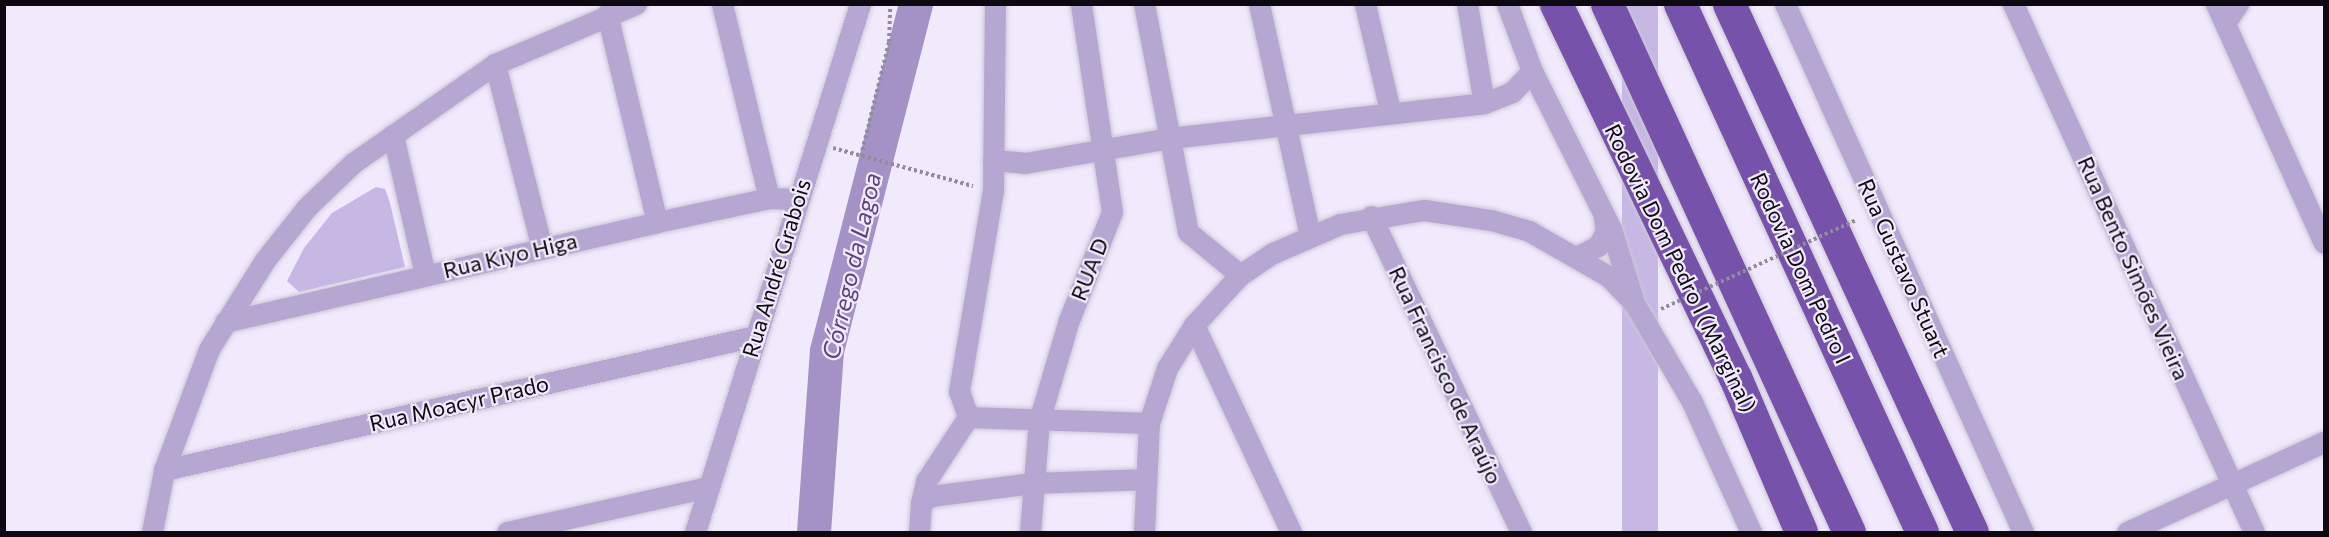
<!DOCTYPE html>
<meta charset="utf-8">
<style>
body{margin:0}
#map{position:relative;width:2329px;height:537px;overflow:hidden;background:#f0eafc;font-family:Commissioner,sans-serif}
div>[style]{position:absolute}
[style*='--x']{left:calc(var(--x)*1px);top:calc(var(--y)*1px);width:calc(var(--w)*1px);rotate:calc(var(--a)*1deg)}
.green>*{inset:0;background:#c6b7e4;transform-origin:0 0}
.river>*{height:34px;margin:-17px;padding:0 17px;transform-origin:17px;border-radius:17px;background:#a491c6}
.path>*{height:4px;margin-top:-2px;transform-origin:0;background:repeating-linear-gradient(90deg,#908c99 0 3px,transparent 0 6px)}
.roads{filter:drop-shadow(0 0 2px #ccc6d6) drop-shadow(0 0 2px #ccc6d6)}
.street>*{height:21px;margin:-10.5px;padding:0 10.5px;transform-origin:10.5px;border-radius:10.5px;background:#b5a7d1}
.highway>*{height:33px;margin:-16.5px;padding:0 16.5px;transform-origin:16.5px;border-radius:16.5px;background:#7652ab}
.path-bridge>*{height:4px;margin-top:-2px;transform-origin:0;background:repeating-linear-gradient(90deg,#908c99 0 3px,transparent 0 6px)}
span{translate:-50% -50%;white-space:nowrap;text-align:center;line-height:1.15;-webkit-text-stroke:4.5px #f0eafc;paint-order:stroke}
.street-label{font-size:22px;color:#0c0a10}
.water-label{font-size:24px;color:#5c4183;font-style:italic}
.frame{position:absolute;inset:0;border:6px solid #0c0a10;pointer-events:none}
</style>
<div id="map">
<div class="green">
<div style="left:1622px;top:5px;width:36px;height:579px"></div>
<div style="clip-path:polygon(376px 187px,385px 189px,390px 203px,405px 267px,299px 292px,287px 281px,304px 248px,332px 213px)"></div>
</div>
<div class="river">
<div style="--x:814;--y:532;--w:181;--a:-85.9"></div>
<div style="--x:827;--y:351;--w:358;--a:-75.6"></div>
</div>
<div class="path">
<div style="--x:833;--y:148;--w:145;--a:15.2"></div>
<div style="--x:861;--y:156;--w:117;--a:-76.2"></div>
<div style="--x:889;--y:42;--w:38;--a:-88"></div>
</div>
<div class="roads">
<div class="street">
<div style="--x:722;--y:4;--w:200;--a:76.4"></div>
<div style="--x:1144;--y:4;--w:232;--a:79.1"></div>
<div style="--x:1188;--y:232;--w:67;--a:39.6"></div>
<div style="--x:1259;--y:4;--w:237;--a:77.6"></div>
<div style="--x:1365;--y:4;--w:110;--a:76.8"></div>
<div style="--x:1467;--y:4;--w:100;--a:80.3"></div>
<div style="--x:1507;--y:4;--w:72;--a:69.5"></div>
<div style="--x:1532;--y:71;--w:177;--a:63.4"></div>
<div style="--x:1611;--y:229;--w:73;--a:72.6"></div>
<div style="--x:1785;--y:4;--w:579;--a:65.74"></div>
<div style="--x:2013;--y:4;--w:580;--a:65.47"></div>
<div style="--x:2216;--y:4;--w:262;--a:65.7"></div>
<div style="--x:607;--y:14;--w:214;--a:76.5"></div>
<div style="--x:2225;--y:23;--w:23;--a:-56"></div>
<div style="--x:495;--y:64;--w:190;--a:75.7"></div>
<div style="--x:393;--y:135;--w:144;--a:77.1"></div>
<div style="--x:993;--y:160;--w:32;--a:5"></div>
<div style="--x:1025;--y:163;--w:146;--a:-9.8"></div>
<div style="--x:1169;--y:138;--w:317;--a:-6.3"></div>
<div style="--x:1484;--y:103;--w:30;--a:-21"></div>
<div style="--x:1512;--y:92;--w:29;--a:-46"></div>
<div style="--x:1371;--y:216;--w:350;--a:64.6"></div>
<div style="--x:1578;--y:256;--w:22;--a:-27"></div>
<div style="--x:1598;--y:246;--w:17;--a:-62"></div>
<div style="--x:1606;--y:231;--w:13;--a:-99"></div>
<div style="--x:225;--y:322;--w:443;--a:-13"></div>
<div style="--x:657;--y:222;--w:115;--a:-12.1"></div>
<div style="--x:769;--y:198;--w:28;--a:2"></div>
<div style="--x:1194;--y:325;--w:229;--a:64.9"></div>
<div style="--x:968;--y:417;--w:28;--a:-109"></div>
<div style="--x:959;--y:391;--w:203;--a:-80.4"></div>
<div style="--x:993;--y:191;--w:187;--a:-89.4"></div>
<div style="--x:968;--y:417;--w:181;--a:1.9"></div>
<div style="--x:164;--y:470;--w:606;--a:-12.77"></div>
<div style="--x:921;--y:503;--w:23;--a:-77"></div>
<div style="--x:926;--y:481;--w:77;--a:-56.7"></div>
<div style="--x:152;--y:532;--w:63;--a:-79"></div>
<div style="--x:164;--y:470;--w:129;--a:-69.6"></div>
<div style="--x:209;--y:349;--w:105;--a:-57.8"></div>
<div style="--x:265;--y:260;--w:68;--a:-51.6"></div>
<div style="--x:307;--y:207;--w:64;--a:-43.7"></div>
<div style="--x:353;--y:163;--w:173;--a:-34.9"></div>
<div style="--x:495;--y:64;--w:153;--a:-23.1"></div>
<div style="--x:507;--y:532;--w:207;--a:-12.6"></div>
<div style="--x:695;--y:532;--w:553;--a:-72.65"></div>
<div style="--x:919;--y:532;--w:29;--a:-86"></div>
<div style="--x:921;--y:503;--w:12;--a:-35"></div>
<div style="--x:931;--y:496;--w:103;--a:-7.3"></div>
<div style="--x:1033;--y:483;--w:113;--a:-2"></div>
<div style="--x:1030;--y:532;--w:111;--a:-85.4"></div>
<div style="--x:1039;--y:421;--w:105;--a:-73.5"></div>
<div style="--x:1069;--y:320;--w:116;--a:-68.3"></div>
<div style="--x:1112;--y:212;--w:210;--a:-98.5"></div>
<div style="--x:1144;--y:532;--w:109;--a:-87.4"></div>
<div style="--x:1149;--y:423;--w:58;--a:-71.9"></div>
<div style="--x:1167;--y:368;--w:51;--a:-57.9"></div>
<div style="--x:1194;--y:325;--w:68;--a:-47.4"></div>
<div style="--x:1240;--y:275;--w:40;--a:-34"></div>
<div style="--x:1273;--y:253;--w:73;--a:-23.4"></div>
<div style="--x:1340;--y:224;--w:85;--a:-9.5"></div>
<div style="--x:1424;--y:210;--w:68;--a:8.5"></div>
<div style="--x:1491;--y:220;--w:40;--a:16"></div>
<div style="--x:1529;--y:231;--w:91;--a:29.7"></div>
<div style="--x:1608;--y:276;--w:37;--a:46"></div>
<div style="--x:1634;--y:303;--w:115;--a:59.6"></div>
<div style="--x:1692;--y:402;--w:143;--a:65.6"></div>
<div style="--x:2127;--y:532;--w:217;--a:-24.6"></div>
</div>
<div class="highway">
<div style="--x:1556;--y:4;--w:414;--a:64.4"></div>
<div style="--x:1735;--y:377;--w:168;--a:66.9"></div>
<div style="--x:1607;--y:4;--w:581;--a:65.38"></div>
<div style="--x:1680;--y:4;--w:581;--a:65.38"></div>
<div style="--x:1729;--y:4;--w:581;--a:65.29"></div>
</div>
</div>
<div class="path-bridge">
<div style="--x:1661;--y:309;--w:214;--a:-24.5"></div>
</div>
<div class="street-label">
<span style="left:510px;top:255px;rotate:-13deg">Rua Kiyo Higa</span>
<span style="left:776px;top:268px;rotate:-73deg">Rua André Grabois</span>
<span style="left:1681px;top:268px;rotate:64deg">Rodovia Dom Pedro I (Marginal)</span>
<span style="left:1801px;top:268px;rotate:65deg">Rodovia Dom Pedro I</span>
<span style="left:1904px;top:268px;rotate:66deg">Rua Gustavo Stuart</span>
<span style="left:2134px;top:268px;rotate:66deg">Rua Bento Simões Vieira</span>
<span style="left:1089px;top:269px;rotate:-68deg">RUA D</span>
<span style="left:1446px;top:375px;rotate:65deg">Rua Francisco de Araújo</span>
<span style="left:459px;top:403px;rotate:-13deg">Rua Moacyr Prado</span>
</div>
<div class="water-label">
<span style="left:851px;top:266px;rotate:-77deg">Córrego da Lagoa</span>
</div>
<div class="frame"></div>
</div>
